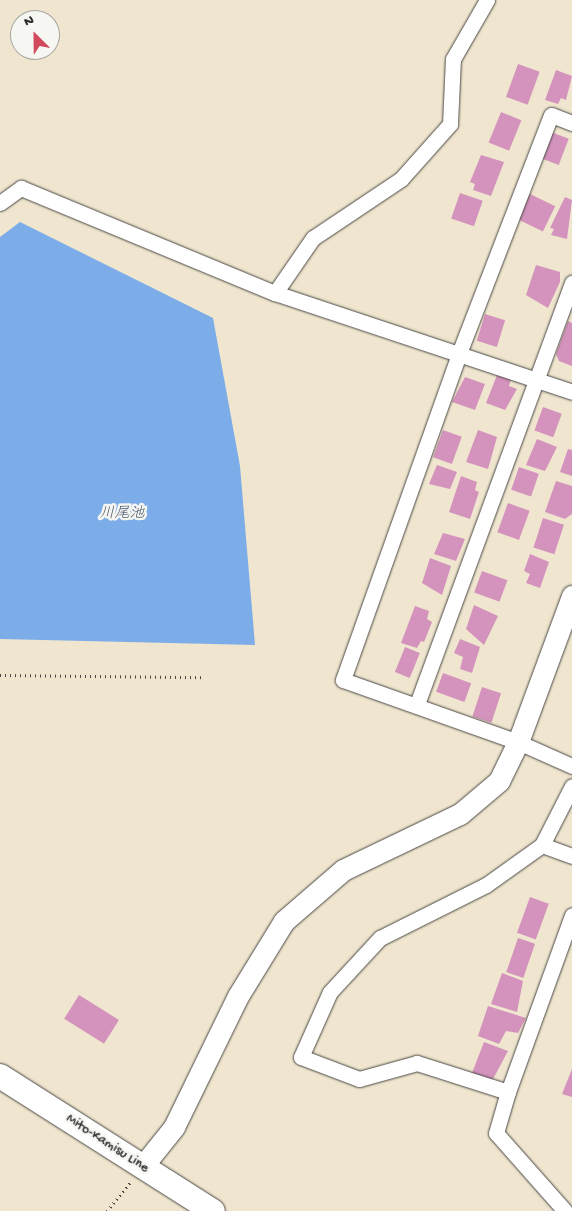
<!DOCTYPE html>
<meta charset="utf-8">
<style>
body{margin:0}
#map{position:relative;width:572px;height:1211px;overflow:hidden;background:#f0e6cf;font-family:"Gochi Hand","Klee One",sans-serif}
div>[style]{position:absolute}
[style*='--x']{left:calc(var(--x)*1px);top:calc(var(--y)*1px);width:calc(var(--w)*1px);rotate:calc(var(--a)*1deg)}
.water>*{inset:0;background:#7dade8}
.building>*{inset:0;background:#d393bc;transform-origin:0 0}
.path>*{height:3px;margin-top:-1.5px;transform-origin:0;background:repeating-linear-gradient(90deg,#494744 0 1px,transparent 0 5px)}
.roads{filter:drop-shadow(0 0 1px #494744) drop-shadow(0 0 1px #494744)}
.street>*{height:15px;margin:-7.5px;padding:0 7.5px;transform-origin:7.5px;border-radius:7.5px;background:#fff}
.secondary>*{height:21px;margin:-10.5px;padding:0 10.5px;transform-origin:10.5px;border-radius:10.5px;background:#fff}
.primary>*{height:24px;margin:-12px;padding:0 12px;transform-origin:12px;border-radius:12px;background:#fff}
span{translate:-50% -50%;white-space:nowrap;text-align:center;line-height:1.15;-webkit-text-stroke:5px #f6f6f2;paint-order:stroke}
.street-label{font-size:14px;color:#2b2b2b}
.water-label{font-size:15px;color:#48586d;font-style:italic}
.north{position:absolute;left:10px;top:10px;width:50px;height:50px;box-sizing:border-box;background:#f6f6f2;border:1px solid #a5a5a2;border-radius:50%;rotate:337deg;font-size:14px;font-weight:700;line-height:20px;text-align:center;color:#2b2b2b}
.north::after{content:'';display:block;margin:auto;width:18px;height:22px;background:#d1495b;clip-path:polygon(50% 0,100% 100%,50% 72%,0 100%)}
</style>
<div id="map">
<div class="water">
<div style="clip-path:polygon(20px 222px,213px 318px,240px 466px,255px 645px,0 639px,0 237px)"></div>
</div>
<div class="building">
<div style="left:518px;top:64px;width:23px;height:35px;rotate:20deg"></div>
<div style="clip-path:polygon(556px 70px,572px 76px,566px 100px,561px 98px,558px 104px,545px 100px)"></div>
<div style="left:501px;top:112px;width:22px;height:33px;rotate:22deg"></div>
<div style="left:551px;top:132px;width:19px;height:28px;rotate:21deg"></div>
<div style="clip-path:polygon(481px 155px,504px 162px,491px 196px,473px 190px,475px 184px,470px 182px)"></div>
<div style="left:460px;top:193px;width:24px;height:27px;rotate:19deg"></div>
<div style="left:530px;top:194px;width:28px;height:28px;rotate:26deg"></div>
<div style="clip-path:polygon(565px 197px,572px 200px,567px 239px,551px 235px,554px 229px,550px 228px)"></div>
<div style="clip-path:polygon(536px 265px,560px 272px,560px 282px,548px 308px,526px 295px)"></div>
<div style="left:485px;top:314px;width:21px;height:28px;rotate:17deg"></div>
<div style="clip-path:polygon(568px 321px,572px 323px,572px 366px,559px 361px,556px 354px)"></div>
<div style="clip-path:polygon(497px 375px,511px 379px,509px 386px,517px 389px,505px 410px,486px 403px)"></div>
<div style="clip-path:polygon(465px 377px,485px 384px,475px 410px,452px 402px)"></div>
<div style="left:543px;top:407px;width:20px;height:25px;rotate:20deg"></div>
<div style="left:443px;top:430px;width:20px;height:29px;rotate:20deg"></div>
<div style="clip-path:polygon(478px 430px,497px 437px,488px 469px,466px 462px)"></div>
<div style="clip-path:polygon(537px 439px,557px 447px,545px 471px,526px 465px)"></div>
<div style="clip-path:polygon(568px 449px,572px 450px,572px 476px,560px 472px)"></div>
<div style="clip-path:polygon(437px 465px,457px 472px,450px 489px,429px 484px)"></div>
<div style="left:519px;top:467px;width:21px;height:24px;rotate:19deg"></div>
<div style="clip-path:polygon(461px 476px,477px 482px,475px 490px,479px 492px,470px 519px,449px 512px)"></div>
<div style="clip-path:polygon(556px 481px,572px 486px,572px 514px,565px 519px,545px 512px)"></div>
<div style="left:508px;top:503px;width:23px;height:31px;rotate:20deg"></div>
<div style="left:543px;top:518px;width:22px;height:31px;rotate:18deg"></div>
<div style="clip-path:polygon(443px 533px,465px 539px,456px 561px,434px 554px)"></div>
<div style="clip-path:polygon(530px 554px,549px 562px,540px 588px,526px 583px,530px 574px,524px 571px)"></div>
<div style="clip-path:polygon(430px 558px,451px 566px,442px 595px,422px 583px)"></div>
<div style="left:482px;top:571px;width:27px;height:23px;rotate:20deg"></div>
<div style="clip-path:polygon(474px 605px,498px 616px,484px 645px,466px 629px)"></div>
<div style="clip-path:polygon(415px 606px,429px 611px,427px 619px,432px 622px,424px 642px,421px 641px,417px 648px,401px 643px)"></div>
<div style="clip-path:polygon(460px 639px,480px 647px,472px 673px,460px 669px,463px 657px,454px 653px)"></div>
<div style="left:405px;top:647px;width:16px;height:27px;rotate:22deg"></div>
<div style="left:443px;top:673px;width:30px;height:20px;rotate:20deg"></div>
<div style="left:482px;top:687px;width:20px;height:31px;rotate:18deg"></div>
<div style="left:530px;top:897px;width:20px;height:38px;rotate:20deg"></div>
<div style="left:518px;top:938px;width:18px;height:36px;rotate:19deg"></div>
<div style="clip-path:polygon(502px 973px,523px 981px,517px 1012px,491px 1004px)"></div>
<div style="left:79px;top:995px;width:47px;height:28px;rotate:32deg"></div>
<div style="clip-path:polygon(488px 1006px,526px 1018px,518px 1033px,506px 1031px,499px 1044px,478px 1036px)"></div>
<div style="clip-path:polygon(484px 1042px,508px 1051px,492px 1081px,472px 1073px)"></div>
<div style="clip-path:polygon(572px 1069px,572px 1097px,562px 1094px)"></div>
</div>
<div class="path">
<div style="--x:0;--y:675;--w:204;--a:0.6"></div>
<div style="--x:107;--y:1211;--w:38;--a:-51"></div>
</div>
<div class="roads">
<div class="street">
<div style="--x:572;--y:123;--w:22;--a:-159"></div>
<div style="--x:551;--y:115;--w:256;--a:111.1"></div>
<div style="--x:459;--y:354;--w:346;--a:109.6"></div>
<div style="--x:343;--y:680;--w:186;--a:19.5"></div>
<div style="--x:518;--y:742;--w:59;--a:24"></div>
<div style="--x:0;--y:203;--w:26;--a:-36"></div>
<div style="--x:21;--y:188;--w:275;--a:22.5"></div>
<div style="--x:275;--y:293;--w:313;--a:18.4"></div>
<div style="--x:275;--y:293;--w:67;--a:-55.4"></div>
<div style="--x:313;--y:238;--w:106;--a:-33.8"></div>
<div style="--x:401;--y:179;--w:74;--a:-48.3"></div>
<div style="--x:450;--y:124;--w:65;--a:-87.4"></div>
<div style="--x:453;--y:59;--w:68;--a:-60"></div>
<div style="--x:417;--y:704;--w:449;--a:-69.8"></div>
<div style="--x:542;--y:845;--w:32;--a:20"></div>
<div style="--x:508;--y:1092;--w:188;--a:-70.1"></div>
<div style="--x:565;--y:1211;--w:104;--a:-131.5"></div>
<div style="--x:496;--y:1133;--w:43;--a:-73.7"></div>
<div style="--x:508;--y:1092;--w:96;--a:-162.3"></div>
<div style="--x:417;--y:1063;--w:60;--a:164.6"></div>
<div style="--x:359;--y:1079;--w:62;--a:-159.2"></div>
<div style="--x:301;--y:1057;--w:71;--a:-66"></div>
<div style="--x:330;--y:992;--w:74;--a:-47.2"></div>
<div style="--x:380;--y:938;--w:119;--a:-26.6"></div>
<div style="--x:486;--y:885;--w:69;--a:-35.5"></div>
<div style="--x:542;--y:845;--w:66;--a:-63"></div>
</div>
<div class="secondary">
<div style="--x:142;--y:1167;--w:51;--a:-51.3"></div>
<div style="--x:174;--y:1127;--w:146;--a:-64"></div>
<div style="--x:238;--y:996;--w:88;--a:-58.5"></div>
<div style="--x:284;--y:921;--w:78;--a:-40.8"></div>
<div style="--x:343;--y:870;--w:130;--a:-25.6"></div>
<div style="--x:460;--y:814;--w:51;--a:-40.2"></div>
<div style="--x:499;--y:781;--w:43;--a:-64"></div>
<div style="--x:518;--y:742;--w:156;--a:-69.7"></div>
</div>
<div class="primary">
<div style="--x:0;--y:1076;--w:252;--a:32.4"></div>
</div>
</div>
<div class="street-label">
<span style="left:107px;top:1144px;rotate:33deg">Mito-Kamisu Line</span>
</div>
<div class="water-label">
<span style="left:122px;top:515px">川尾池</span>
</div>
<div class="north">N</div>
</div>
